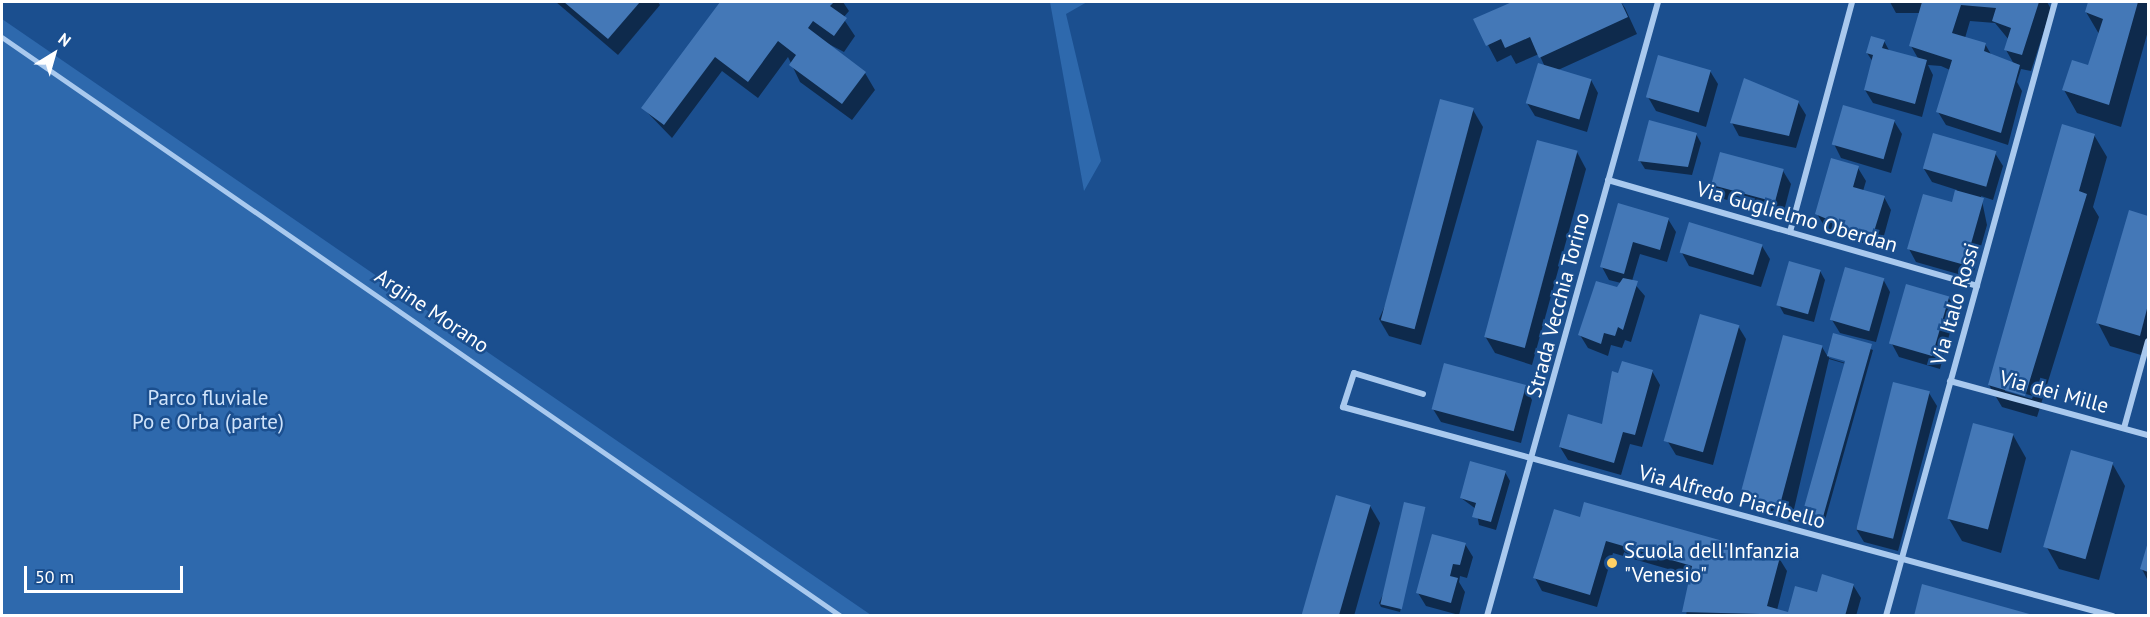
<!DOCTYPE html>
<style>
body{margin:0}
#map{position:relative;width:2150px;height:617px;overflow:hidden;background:#1b4f8f;font-family:"PT Sans",sans-serif}
div>[style]{position:absolute}
[style*='--x']{left:calc(var(--x)*1px);top:calc(var(--y)*1px);width:calc(var(--w)*1px);rotate:calc(var(--a)*1deg)}
.green>*{inset:0;background:#2e69ad}
.shadow>*{inset:0;background:#0007}
.building>*{inset:0;background:#4478b7;transform-origin:0 0}
.lane>*{height:4.5px;margin:-2.25px;padding:0 2.25px;transform-origin:2.25px;border-radius:2.25px;background:#a9c9ee}
.street>*{height:6px;margin:-3px;padding:0 3px;transform-origin:3px;border-radius:3px;background:#a9c9ee}
.dots>*{width:16px;height:16px;translate:-50% -50%;box-sizing:border-box;border:3px solid #1b4f8f;border-radius:50%}
span{translate:-50% -50%;white-space:nowrap;text-align:center;line-height:1.15;-webkit-text-stroke:5px #1b4f8f;paint-order:stroke}
.street-label{font-size:21px;color:#fff}
.park-label{font-size:21px;color:#cfe3fa}
.poi-label{font-size:21px;color:#fff}
.left{translate:0 -50%;text-align:left}
.frame{position:absolute;inset:0;border:3px solid #fff;pointer-events:none}
.north{position:absolute;left:24px;top:24px;width:60px;height:60px;-webkit-text-stroke:4px #1b4f8f;paint-order:stroke;rotate:37deg;font-size:16px;font-weight:700;line-height:24px;text-align:center;color:#fff}
.north::after{content:'';display:block;margin:auto;width:21px;height:27px;background:#fff;clip-path:polygon(50% 0,100% 100%,50% 72%,0 100%)}
.scale{position:absolute;left:24px;top:566px;width:159px;height:27px;box-sizing:border-box;border:3px solid #fff;border-top:0;padding-left:8px;font-size:18px;line-height:21px;white-space:nowrap;color:#fff;-webkit-text-stroke:4px #1b4f8f;paint-order:stroke}
</style>
<div id="map">
<div class="green">
<div style="clip-path:polygon(1050px 2px,1087px 2px,1066px 14px,1101px 161px,1084px 191px)"></div>
<div style="clip-path:polygon(2px 19px,871px 615px,2px 615px)"></div>
</div>
<div class="shadow">
<div style="clip-path:polygon(556px 2px,658px 2px,660px 5px,618px 55px)"></div>
<div style="clip-path:polygon(722px 2px,843px 2px,849px 11px,843px 18px,855px 36px,844px 52px,821px 40px,865px 73px,875px 90px,852px 120px,800px 82px,788px 57px,758px 98px,722px 71px,672px 138px,643px 108px)"></div>
<div style="clip-path:polygon(1515px 2px,1621px 2px,1625px 8px,1637px 34px,1558px 70px,1591px 80px,1598px 93px,1587px 132px,1535px 116px,1527px 103px,1545px 67px,1539px 54px,1516px 64px,1511px 55px,1497px 62px,1488px 45px,1475px 20px)"></div>
<div style="clip-path:polygon(evenodd,1890px 2px,2047px 2px,2051px 9px,2031px 71px,2021px 69px,2017px 82px,2022px 91px,2008px 145px,1946px 125px,1938px 112px,1950px 70px,1941px 66px,1928px 65px,1933px 75px,1922px 117px,1873px 103px,1865px 90px,1873px 62px,1867px 53px,1884px 41px,1890px 52px,1919px 60px,1911px 46px,1920px 13px,1896px 13px,1890px 2px,1970px 21px,1995px 23px,2009px 40px,2006px 50px,2014px 64px,1992px 56px,1985px 44px,1965px 38px,1970px 21px)"></div>
<div style="clip-path:polygon(2090px 2px,2148px 2px,2148px 31px,2121px 127px,2077px 113px,2064px 90px,2089px 67px,2099px 34px,2086px 12px)"></div>
<div style="clip-path:polygon(1710px 71px,1718px 84px,1706px 127px,1656px 111px,1648px 97px)"></div>
<div style="clip-path:polygon(1798px 102px,1806px 115px,1796px 148px,1739px 136px,1732px 123px)"></div>
<div style="clip-path:polygon(1473px 110px,1483px 127px,1421px 345px,1389px 336px,1379px 319px)"></div>
<div style="clip-path:polygon(1894px 121px,1902px 134px,1891px 173px,1841px 158px,1834px 144px)"></div>
<div style="clip-path:polygon(1696px 134px,1701px 143px,1692px 175px,1645px 169px,1640px 161px)"></div>
<div style="clip-path:polygon(evenodd,2094px 135px,2107px 157px,2093px 207px,2099px 217px,2037px 417px,2002px 407px,1989px 385px,2094px 135px,2005px 388px,2033px 396px,2032px 399px,2005px 391px,2005px 388px)"></div>
<div style="clip-path:polygon(1577px 152px,1586px 169px,1532px 365px,1495px 353px,1485px 336px)"></div>
<div style="clip-path:polygon(1995px 153px,2003px 166px,1993px 200px,1981px 196px,1987px 225px,1972px 278px,1916px 262px,1909px 249px,1953px 204px,1957px 190px,1932px 182px,1924px 169px)"></div>
<div style="clip-path:polygon(1858px 168px,1866px 181px,1863px 191px,1884px 197px,1891px 210px,1880px 250px,1825px 227px,1817px 214px)"></div>
<div style="clip-path:polygon(1783px 171px,1791px 184px,1783px 215px,1720px 198px,1712px 185px)"></div>
<div style="clip-path:polygon(1619px 205px,1668px 219px,1676px 232px,1667px 262px,1640px 254px,1632px 281px,1645px 296px,1631px 342px,1625px 340px,1622px 348px,1611px 345px,1608px 356px,1588px 348px,1580px 335px,1621px 283px,1609px 280px,1602px 267px)"></div>
<div style="clip-path:polygon(2130px 212px,2148px 217px,2148px 357px,2110px 346px,2098px 323px)"></div>
<div style="clip-path:polygon(1762px 246px,1770px 259px,1761px 287px,1689px 266px,1682px 253px)"></div>
<div style="clip-path:polygon(1820px 271px,1825px 280px,1814px 322px,1784px 314px,1779px 305px)"></div>
<div style="clip-path:polygon(1883px 279px,1890px 292px,1876px 342px,1840px 333px,1832px 320px)"></div>
<div style="clip-path:polygon(1948px 297px,1956px 310px,1940px 369px,1899px 357px,1892px 344px)"></div>
<div style="clip-path:polygon(1738px 326px,1746px 339px,1713px 465px,1676px 455px,1668px 442px)"></div>
<div style="clip-path:polygon(evenodd,1834px 335px,1873px 350px,1825px 520px,1805px 511px,1846px 364px,1829px 359px,1791px 522px,1758px 513px,1748px 496px,1784px 337px,1822px 347px,1828px 357px,1834px 335px,1829px 355px,1853px 362px,1852px 365px,1829px 358px,1829px 355px)"></div>
<div style="clip-path:polygon(1652px 371px,1660px 385px,1642px 447px,1630px 444px,1621px 475px,1568px 460px,1560px 447px,1603px 425px)"></div>
<div style="clip-path:polygon(1525px 386px,1532px 400px,1521px 443px,1441px 422px,1433px 409px)"></div>
<div style="clip-path:polygon(1929px 393px,1937px 406px,1898px 551px,1864px 542px,1856px 529px)"></div>
<div style="clip-path:polygon(2013px 435px,2026px 458px,2001px 553px,1962px 541px,1949px 519px)"></div>
<div style="clip-path:polygon(2112px 463px,2125px 486px,2099px 580px,2059px 569px,2046px 546px)"></div>
<div style="clip-path:polygon(1505px 472px,1510px 481px,1496px 530px,1479px 525px,1476px 509px,1461px 498px)"></div>
<div style="clip-path:polygon(1370px 506px,1380px 523px,1354px 616px,1305px 616px)"></div>
<div style="clip-path:polygon(1424px 508px,1400px 612px,1381px 607px,1379px 603px)"></div>
<div style="clip-path:polygon(1581px 518px,1779px 558px,1787px 571px,1777px 610px,1789px 613px,1818px 594px,1853px 585px,1861px 598px,1856px 616px,1686px 616px,1692px 576px,1613px 553px,1597px 607px,1542px 591px,1535px 578px)"></div>
<div style="clip-path:polygon(1465px 544px,1473px 557px,1467px 578px,1460px 576px,1459px 582px,1465px 592px,1459px 615px,1426px 606px,1418px 593px)"></div>
<div style="clip-path:polygon(2148px 545px,2148px 581px,2142px 569px)"></div>
</div>
<div class="building">
<div style="clip-path:polygon(564px 2px,640px 2px,608px 39px)"></div>
<div style="clip-path:polygon(720px 2px,834px 2px,830px 6px,847px 18px,834px 36px,813px 21px,808px 28px,866px 72px,842px 104px,789px 65px,796px 55px,778px 41px,748px 82px,715px 57px,664px 125px,641px 108px)"></div>
<div style="clip-path:polygon(1512px 2px,1621px 2px,1628px 17px,1539px 58px,1530px 37px,1505px 48px,1501px 39px,1486px 46px,1473px 19px)"></div>
<div style="clip-path:polygon(1922px 2px,2039px 2px,2022px 55px,2004px 50px,2011px 28px,1992px 21px,1996px 8px,1961px 5px,1952px 33px,1986px 43px,1984px 51px,2020px 65px,2001px 133px,1936px 112px,1952px 60px,1909px 46px)"></div>
<div style="clip-path:polygon(2088px 2px,2138px 2px,2109px 105px,2062px 90px,2072px 60px,2088px 65px,2103px 19px,2085px 12px)"></div>
<div style="clip-path:polygon(1871px 36px,1885px 40px,1882px 48px,1927px 60px,1915px 104px,1864px 90px,1873px 55px,1866px 53px)"></div>
<div style="left:1658px;top:55px;width:55px;height:44px;rotate:16deg"></div>
<div style="left:1538px;top:63px;width:56px;height:42px;rotate:17deg"></div>
<div style="clip-path:polygon(1744px 78px,1799px 101px,1789px 136px,1730px 123px)"></div>
<div style="left:1440px;top:99px;width:35px;height:229px;rotate:15deg"></div>
<div style="left:1843px;top:105px;width:54px;height:41px;rotate:16deg"></div>
<div style="clip-path:polygon(1649px 120px,1697px 133px,1688px 167px,1638px 161px)"></div>
<div style="clip-path:polygon(2062px 124px,2095px 134px,2079px 191px,2087px 194px,2025px 396px,1988px 385px)"></div>
<div style="left:1933px;top:133px;width:66px;height:37px;rotate:16deg"></div>
<div style="left:1537px;top:140px;width:42px;height:204px;rotate:15deg"></div>
<div style="left:1720px;top:152px;width:66px;height:34px;rotate:15deg"></div>
<div style="clip-path:polygon(1831px 158px,1859px 166px,1853px 187px,1885px 196px,1872px 238px,1815px 214px)"></div>
<div style="clip-path:polygon(1955px 190px,1984px 198px,1965px 265px,1907px 249px,1923px 194px,1952px 202px)"></div>
<div style="clip-path:polygon(1618px 203px,1669px 218px,1660px 250px,1633px 242px,1624px 274px,1600px 267px)"></div>
<div style="clip-path:polygon(2129px 210px,2148px 216px,2148px 305px,2140px 336px,2096px 323px)"></div>
<div style="left:1689px;top:222px;width:77px;height:32px;rotate:17deg"></div>
<div style="left:1789px;top:261px;width:33px;height:46px;rotate:16deg"></div>
<div style="left:1845px;top:267px;width:41px;height:55px;rotate:16deg"></div>
<div style="clip-path:polygon(1623px 278px,1638px 281px,1623px 330px,1618px 327px,1615px 336px,1604px 333px,1601px 344px,1578px 335px,1596px 281px,1617px 287px)"></div>
<div style="left:1906px;top:284px;width:45px;height:62px;rotate:16deg"></div>
<div style="left:1700px;top:314px;width:41px;height:132px;rotate:16deg"></div>
<div style="clip-path:polygon(1833px 333px,1872px 344px,1823px 517px,1803px 511px,1845px 361px,1827px 356px)"></div>
<div style="left:1783px;top:335px;width:41px;height:166px;rotate:15deg"></div>
<div style="clip-path:polygon(1622px 361px,1653px 370px,1635px 435px,1623px 432px,1614px 463px,1559px 447px,1568px 414px,1602px 424px,1612px 371px,1618px 373px)"></div>
<div style="left:1444px;top:363px;width:85px;height:48px;rotate:15deg"></div>
<div style="left:1893px;top:382px;width:38px;height:152px;rotate:14deg"></div>
<div style="left:1973px;top:423px;width:42px;height:99px;rotate:15deg"></div>
<div style="left:2071px;top:450px;width:44px;height:101px;rotate:16deg"></div>
<div style="clip-path:polygon(1470px 461px,1506px 471px,1491px 522px,1472px 517px,1476px 503px,1460px 498px)"></div>
<div style="left:1336px;top:495px;width:36px;height:125px;rotate:16deg"></div>
<div style="left:1404px;top:502px;width:22px;height:105px;rotate:13deg"></div>
<div style="clip-path:polygon(1584px 502px,1780px 557px,1767px 606px,1788px 612px,1795px 586px,1817px 592px,1822px 574px,1854px 584px,1845px 616px,1682px 612px,1692px 566px,1606px 541px,1590px 595px,1533px 578px,1554px 509px,1580px 517px)"></div>
<div style="clip-path:polygon(1432px 534px,1466px 543px,1460px 565px,1453px 564px,1450px 576px,1458px 578px,1451px 603px,1416px 593px)"></div>
<div style="clip-path:polygon(2148px 542px,2148px 572px,2140px 569px)"></div>
<div style="clip-path:polygon(1922px 584px,2033px 615px,2033px 616px,1914px 616px)"></div>
</div>
<div class="lane">
<div style="--x:2;--y:37;--w:1019;--a:34.61"></div>
</div>
<div class="street">
<div style="--x:1608;--y:180;--w:384;--a:16"></div>
<div style="--x:1790;--y:232;--w:238;--a:-74.9"></div>
<div style="--x:1950;--y:381;--w:205;--a:15.3"></div>
<div style="--x:1423;--y:394;--w:72;--a:-163.1"></div>
<div style="--x:1354;--y:373;--w:36;--a:108"></div>
<div style="--x:1343;--y:407;--w:798;--a:15.19"></div>
<div style="--x:2124;--y:428;--w:90;--a:-74.6"></div>
<div style="--x:1487;--y:616;--w:637;--a:-74.44"></div>
<div style="--x:1886;--y:616;--w:637;--a:-74.61"></div>
</div>
<div class="dots">
<div style="left:1612px;top:563px;background:#ffd166"></div>
</div>
<div class="street-label">
<span style="left:1797px;top:217px;rotate:16deg">Via Guglielmo Oberdan</span>
<span style="left:1955px;top:304px;rotate:-74deg">Via Italo Rossi</span>
<span style="left:1558px;top:305px;rotate:-75deg">Strada Vecchia Torino</span>
<span style="left:432px;top:311px;rotate:34deg">Argine Morano</span>
<span style="left:2054px;top:392px;rotate:15deg">Via dei Mille</span>
<span style="left:1732px;top:497px;rotate:15deg">Via Alfredo Piacibello</span>
</div>
<div class="park-label">
<span style="left:208px;top:410px">Parco fluviale<br>Po e Orba (parte)</span>
</div>
<div class="poi-label">
<span class="left" style="left:1624px;top:563px">Scuola dell'Infanzia<br>"Venesio"</span>
</div>
<div class="frame"></div>
<div class="north">N</div>
<div class="scale">50 m</div>
</div>
